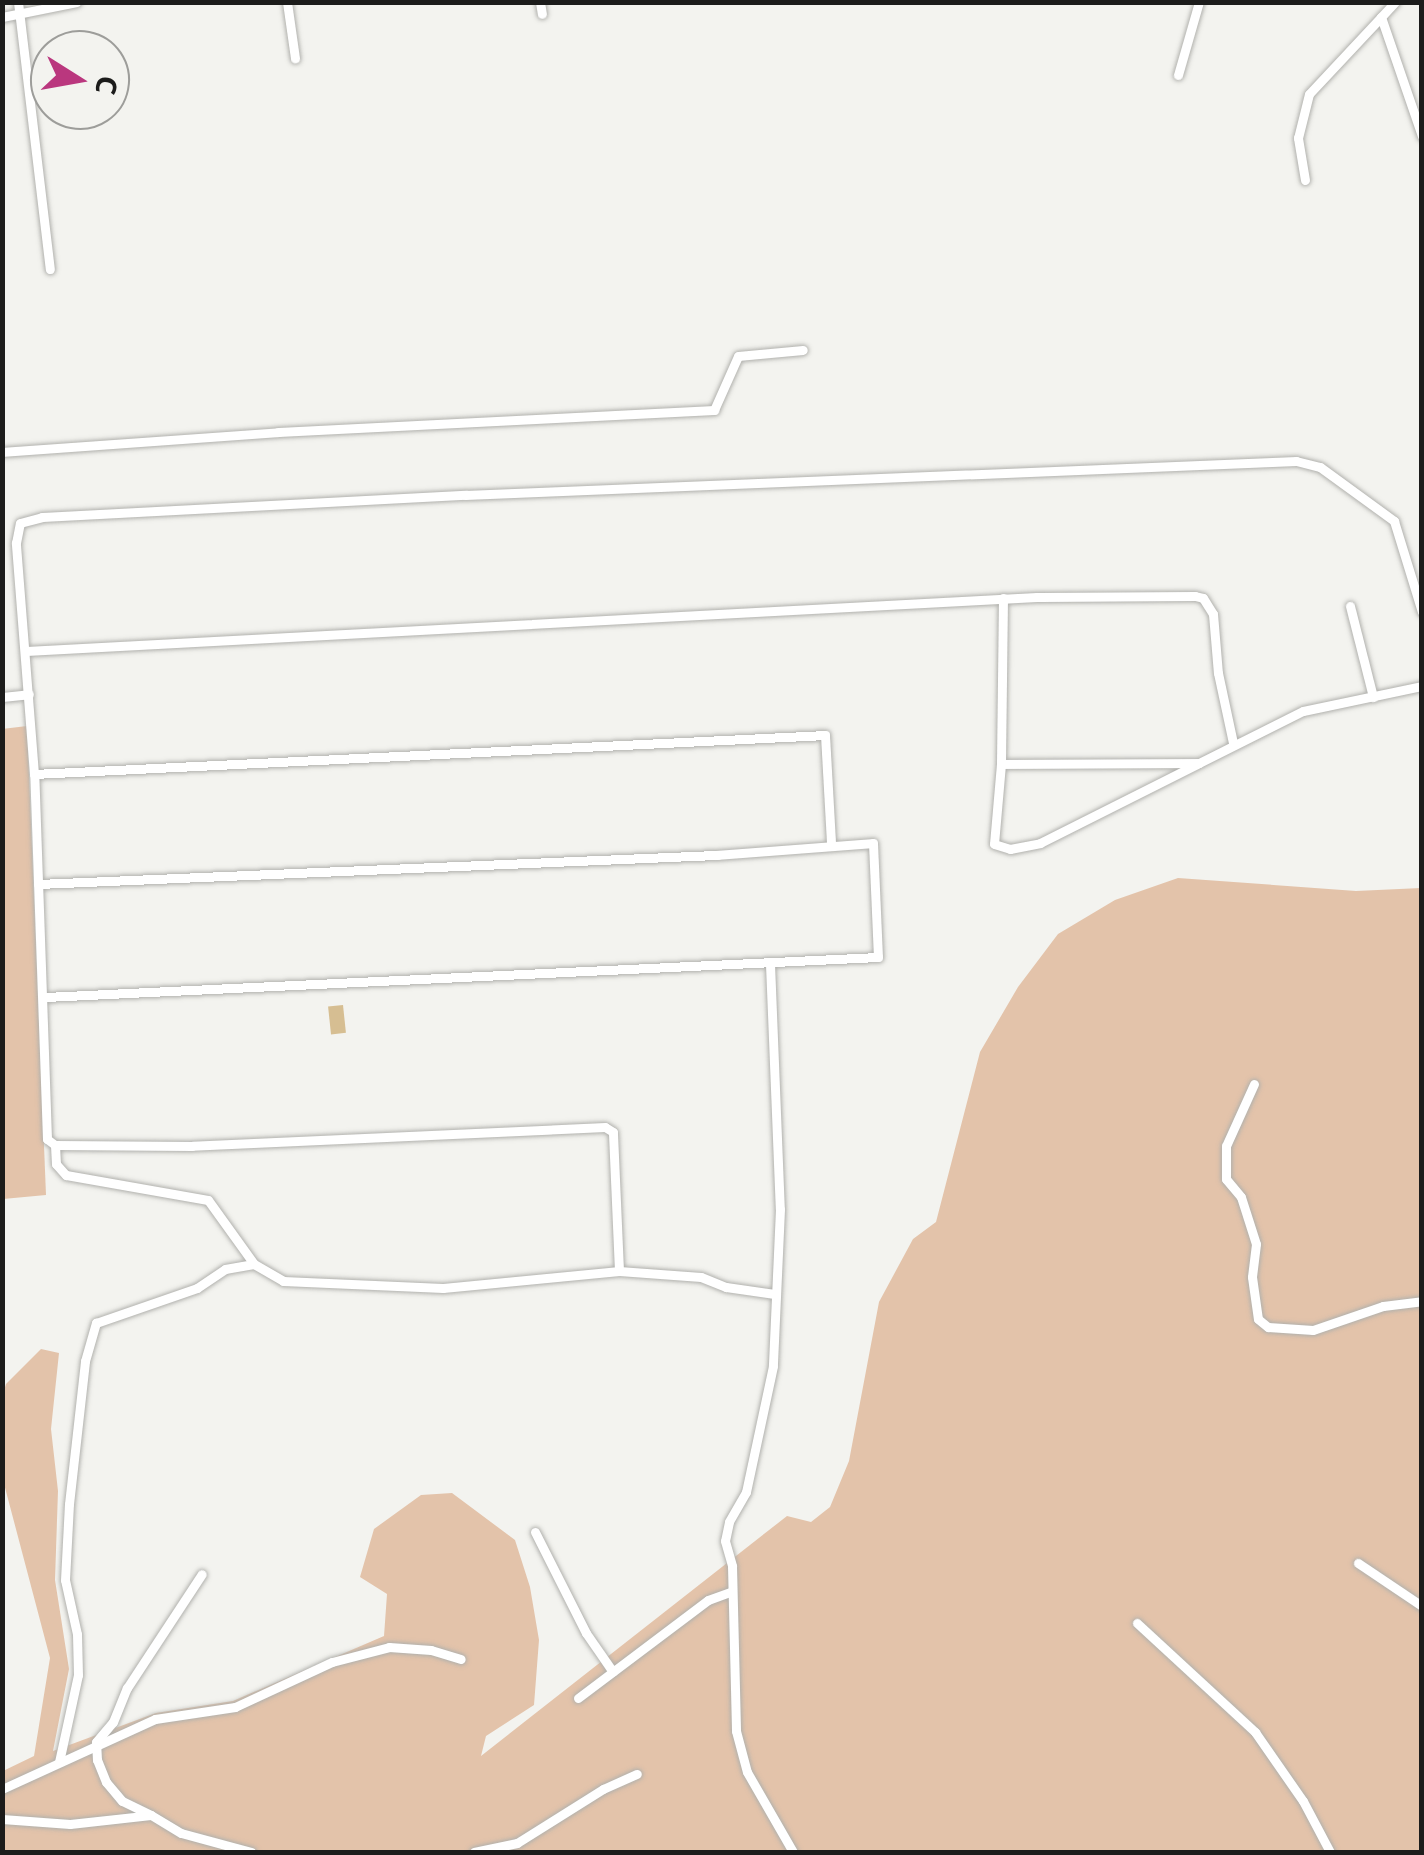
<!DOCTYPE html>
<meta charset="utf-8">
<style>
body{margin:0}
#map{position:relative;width:1424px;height:1855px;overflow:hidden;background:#f3f3ef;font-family:"Noto Sans",sans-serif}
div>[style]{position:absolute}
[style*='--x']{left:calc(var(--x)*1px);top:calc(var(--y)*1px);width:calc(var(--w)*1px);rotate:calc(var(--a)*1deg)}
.green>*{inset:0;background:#e3c3aa}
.building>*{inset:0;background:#d6be92;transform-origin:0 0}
.roads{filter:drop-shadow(0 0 2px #b1b1ad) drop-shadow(0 0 2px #b1b1ad)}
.lane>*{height:9px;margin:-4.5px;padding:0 4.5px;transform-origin:4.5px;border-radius:4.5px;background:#fff}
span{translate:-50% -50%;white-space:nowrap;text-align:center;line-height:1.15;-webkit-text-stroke:8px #f3f3ef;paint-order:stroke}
.frame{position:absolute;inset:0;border:5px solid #1c1c1b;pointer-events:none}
.north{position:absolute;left:30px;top:30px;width:100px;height:100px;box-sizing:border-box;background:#f3f3ef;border:2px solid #9d9d9a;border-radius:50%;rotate:101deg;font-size:28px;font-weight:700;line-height:40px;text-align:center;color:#1c1c1b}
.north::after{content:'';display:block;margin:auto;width:35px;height:45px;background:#ba377e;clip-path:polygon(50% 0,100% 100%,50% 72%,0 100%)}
</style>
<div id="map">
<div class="green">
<div style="clip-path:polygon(27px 726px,46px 1195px,3px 1199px,2px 729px)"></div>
<div style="clip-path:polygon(1178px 878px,1356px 891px,1421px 888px,1421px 1852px,3px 1852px,3px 1771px,34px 1756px,50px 1658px,3px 1480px,2px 1397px,6px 1384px,41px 1349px,59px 1353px,51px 1429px,58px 1491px,55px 1580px,69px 1669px,53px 1751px,156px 1713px,233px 1701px,384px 1636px,387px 1594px,360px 1577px,374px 1529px,421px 1495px,452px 1493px,515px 1540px,530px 1587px,539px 1640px,534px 1705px,486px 1736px,481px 1756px,787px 1516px,811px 1522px,830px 1507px,849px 1461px,879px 1302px,913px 1239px,936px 1222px,980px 1052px,1018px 987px,1058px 934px,1115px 900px)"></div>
</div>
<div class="building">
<div style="left:343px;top:1005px;width:28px;height:15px;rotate:84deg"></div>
</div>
<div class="roads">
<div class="lane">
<div style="--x:18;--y:2;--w:269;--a:83.2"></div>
<div style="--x:287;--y:2;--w:57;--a:81.9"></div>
<div style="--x:540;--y:2;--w:12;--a:81"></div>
<div style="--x:1395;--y:2;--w:21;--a:133"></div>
<div style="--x:1381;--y:17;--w:126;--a:71"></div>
<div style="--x:2;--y:17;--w:76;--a:-11.3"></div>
<div style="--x:1178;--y:75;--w:76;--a:-74"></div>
<div style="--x:1305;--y:180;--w:43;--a:-99.5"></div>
<div style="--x:1298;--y:138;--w:45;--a:-76"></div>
<div style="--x:1309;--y:94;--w:105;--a:-46.9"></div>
<div style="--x:2;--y:452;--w:277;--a:-4.1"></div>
<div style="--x:278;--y:432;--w:437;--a:-2.9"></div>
<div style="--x:714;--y:410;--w:59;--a:-66"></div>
<div style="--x:738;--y:356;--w:65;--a:-5.3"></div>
<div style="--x:1003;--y:598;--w:166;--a:90.7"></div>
<div style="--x:1001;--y:764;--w:198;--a:-0.3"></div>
<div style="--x:1199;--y:763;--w:116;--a:-26.6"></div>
<div style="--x:1303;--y:711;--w:122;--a:-11.9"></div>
<div style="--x:1350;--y:606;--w:94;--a:75.8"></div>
<div style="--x:26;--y:651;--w:1012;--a:-3.06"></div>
<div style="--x:1037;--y:597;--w:158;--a:-0.4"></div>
<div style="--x:1195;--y:596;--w:8;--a:14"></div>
<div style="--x:1203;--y:598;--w:19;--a:58"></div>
<div style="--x:1213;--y:614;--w:59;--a:85.2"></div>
<div style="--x:1218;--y:673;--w:72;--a:77.9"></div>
<div style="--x:2;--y:697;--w:27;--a:-6"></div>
<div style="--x:1001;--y:764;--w:80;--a:95"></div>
<div style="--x:994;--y:844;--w:17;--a:17"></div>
<div style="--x:1010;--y:849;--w:31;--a:-11"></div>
<div style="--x:1040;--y:843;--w:176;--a:-26.7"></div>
<div style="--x:34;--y:774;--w:792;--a:-2.82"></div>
<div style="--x:825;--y:735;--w:109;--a:86.8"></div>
<div style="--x:38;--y:884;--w:680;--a:-2.45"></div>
<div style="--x:717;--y:855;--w:156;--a:-4.4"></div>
<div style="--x:873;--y:843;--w:114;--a:87.5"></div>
<div style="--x:878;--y:957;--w:835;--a:177.25"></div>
<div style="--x:770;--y:964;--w:245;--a:87.7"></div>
<div style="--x:780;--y:1209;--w:157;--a:92.6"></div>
<div style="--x:773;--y:1366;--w:129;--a:102.1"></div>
<div style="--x:746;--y:1492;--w:34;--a:120"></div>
<div style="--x:729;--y:1522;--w:19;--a:102"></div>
<div style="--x:725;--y:1541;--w:26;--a:74"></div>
<div style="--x:732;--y:1566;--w:165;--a:88.6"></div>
<div style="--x:736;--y:1731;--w:42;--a:75"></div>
<div style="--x:747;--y:1772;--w:92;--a:60.1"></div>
<div style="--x:1254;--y:1084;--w:68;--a:114.3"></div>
<div style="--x:1226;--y:1146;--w:33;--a:90"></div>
<div style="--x:1226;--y:1179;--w:23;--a:50"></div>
<div style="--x:1241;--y:1197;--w:49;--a:72.3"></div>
<div style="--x:1256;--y:1244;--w:33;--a:97"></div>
<div style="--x:1252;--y:1277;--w:42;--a:81.9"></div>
<div style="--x:1258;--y:1319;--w:13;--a:39"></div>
<div style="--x:1268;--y:1327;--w:45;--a:3.8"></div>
<div style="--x:1313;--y:1330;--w:74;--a:-18.9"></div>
<div style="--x:1383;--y:1306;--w:39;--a:-7"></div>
<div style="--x:55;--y:1145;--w:19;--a:87"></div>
<div style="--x:56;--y:1164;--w:15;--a:48"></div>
<div style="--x:66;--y:1175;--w:144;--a:10"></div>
<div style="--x:208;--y:1200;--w:79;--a:54.3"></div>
<div style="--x:254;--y:1264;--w:34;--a:30"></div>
<div style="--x:283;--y:1281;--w:160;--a:2.5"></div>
<div style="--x:443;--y:1288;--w:177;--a:-5.5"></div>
<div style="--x:619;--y:1271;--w:82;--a:4.2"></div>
<div style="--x:701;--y:1277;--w:27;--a:22"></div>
<div style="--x:726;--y:1287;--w:49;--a:8.3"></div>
<div style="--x:619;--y:1271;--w:139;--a:-92.5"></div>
<div style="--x:613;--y:1132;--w:9;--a:-148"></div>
<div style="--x:605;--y:1127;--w:413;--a:177.4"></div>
<div style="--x:192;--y:1146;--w:137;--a:-179.6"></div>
<div style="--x:55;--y:1145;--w:10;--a:-143"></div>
<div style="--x:47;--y:1139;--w:365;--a:-92"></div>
<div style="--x:34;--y:774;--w:232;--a:-94.5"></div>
<div style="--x:16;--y:543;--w:20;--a:-79"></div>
<div style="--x:20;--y:523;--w:23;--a:-15"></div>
<div style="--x:42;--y:517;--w:424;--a:-3"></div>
<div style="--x:465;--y:495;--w:832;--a:-2.34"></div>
<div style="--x:1296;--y:461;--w:25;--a:14"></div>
<div style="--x:1320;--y:467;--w:92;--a:36.1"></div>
<div style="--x:1394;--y:521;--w:95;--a:72.9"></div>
<div style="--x:535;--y:1532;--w:113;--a:63.2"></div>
<div style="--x:586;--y:1633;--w:47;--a:55.3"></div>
<div style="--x:1358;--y:1563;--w:77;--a:33.9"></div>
<div style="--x:1137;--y:1623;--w:161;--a:42.7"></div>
<div style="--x:1255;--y:1732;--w:84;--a:55.2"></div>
<div style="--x:1303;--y:1801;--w:58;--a:62.1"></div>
<div style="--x:578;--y:1698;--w:163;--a:-37"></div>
<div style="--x:708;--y:1600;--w:23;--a:-20"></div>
<div style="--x:59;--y:1762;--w:89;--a:-77.7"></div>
<div style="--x:78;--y:1675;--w:41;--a:-91.4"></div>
<div style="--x:77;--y:1634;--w:55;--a:-102.5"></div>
<div style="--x:65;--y:1580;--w:76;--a:-87"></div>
<div style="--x:69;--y:1504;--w:144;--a:-83.6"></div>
<div style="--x:85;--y:1361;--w:40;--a:-74"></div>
<div style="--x:96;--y:1323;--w:107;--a:-19.1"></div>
<div style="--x:197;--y:1288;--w:34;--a:-34"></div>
<div style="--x:225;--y:1269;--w:29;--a:-10"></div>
<div style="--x:2;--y:1789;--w:168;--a:-24.6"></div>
<div style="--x:155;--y:1719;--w:81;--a:-8.5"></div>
<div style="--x:235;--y:1707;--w:107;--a:-24.9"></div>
<div style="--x:332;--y:1662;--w:59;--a:-14.7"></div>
<div style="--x:389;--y:1647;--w:42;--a:4.1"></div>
<div style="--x:431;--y:1650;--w:31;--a:17"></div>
<div style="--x:151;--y:1815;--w:32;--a:-154"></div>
<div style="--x:122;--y:1801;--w:25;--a:-130"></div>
<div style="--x:106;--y:1782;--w:24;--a:-112"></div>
<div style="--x:97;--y:1760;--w:18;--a:-93"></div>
<div style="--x:96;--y:1742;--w:26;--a:-50"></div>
<div style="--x:113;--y:1722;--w:37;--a:-68"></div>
<div style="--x:127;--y:1688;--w:136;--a:-56.7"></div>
<div style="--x:2;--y:1819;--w:68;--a:4.2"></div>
<div style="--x:70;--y:1824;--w:81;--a:-6.3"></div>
<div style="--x:151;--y:1815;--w:35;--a:31"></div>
<div style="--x:181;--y:1833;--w:73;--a:15.2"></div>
<div style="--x:474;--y:1852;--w:44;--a:-11.8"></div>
<div style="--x:517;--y:1843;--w:102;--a:-32.1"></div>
<div style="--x:603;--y:1789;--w:37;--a:-24"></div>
</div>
</div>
<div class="frame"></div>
<div class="north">С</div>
</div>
